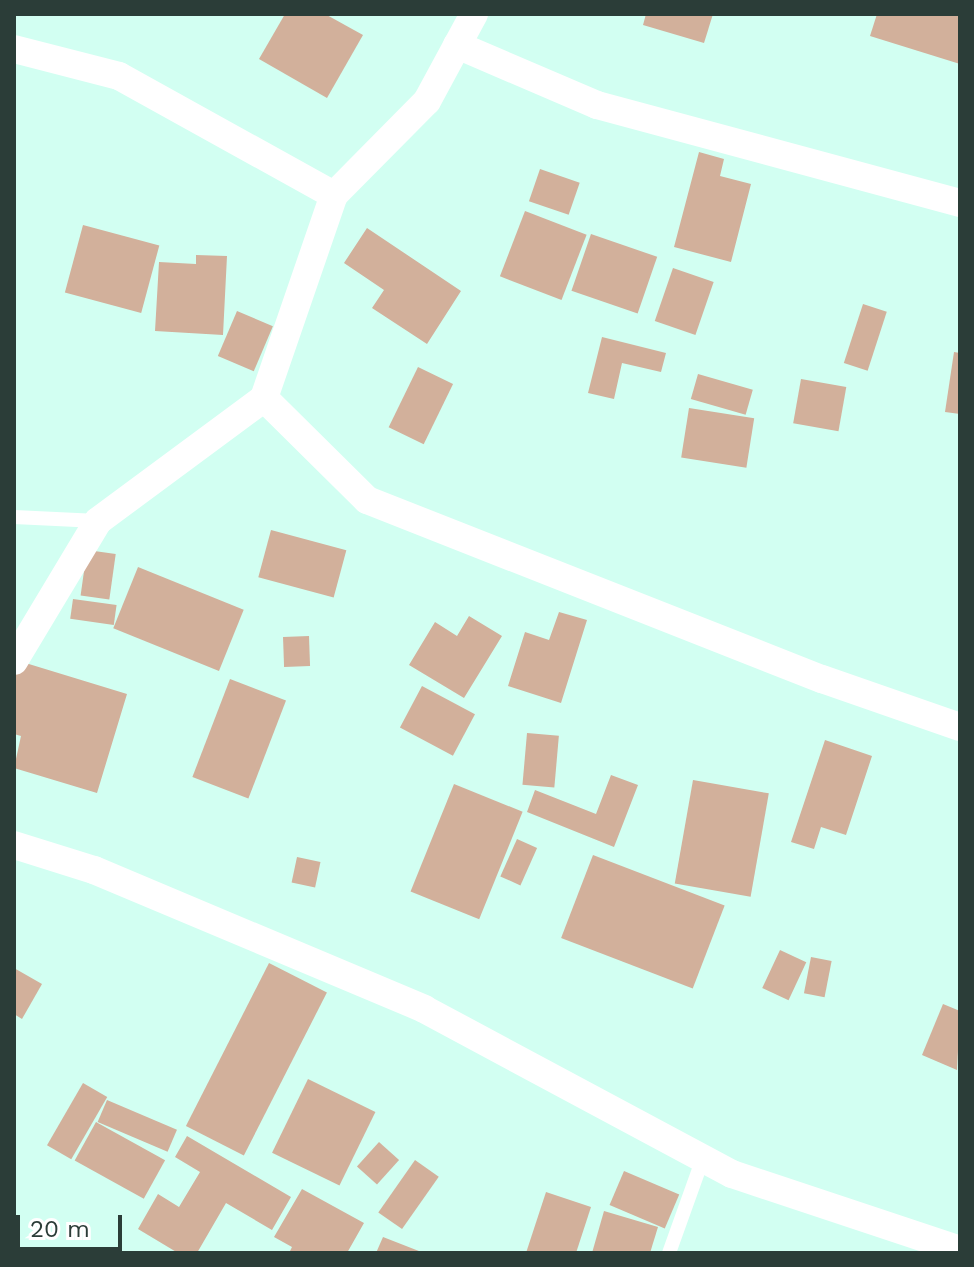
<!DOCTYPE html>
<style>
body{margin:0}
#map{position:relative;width:974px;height:1267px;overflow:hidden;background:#d2fff2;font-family:"Work Sans",sans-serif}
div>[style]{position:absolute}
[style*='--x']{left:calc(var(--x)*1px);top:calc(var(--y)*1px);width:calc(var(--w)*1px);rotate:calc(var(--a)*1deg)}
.building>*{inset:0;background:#d2b09b;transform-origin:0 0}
.lane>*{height:14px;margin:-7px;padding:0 7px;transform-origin:7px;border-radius:7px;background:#fff}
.street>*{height:28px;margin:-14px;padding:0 14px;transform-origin:14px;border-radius:14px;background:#fff}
span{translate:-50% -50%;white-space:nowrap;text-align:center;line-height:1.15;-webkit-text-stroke:6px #fff;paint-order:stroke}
.frame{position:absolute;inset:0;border:16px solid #2b3d38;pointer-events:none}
.scale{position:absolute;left:16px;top:1215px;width:106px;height:36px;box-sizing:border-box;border:4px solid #2b3d38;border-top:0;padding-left:10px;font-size:24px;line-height:28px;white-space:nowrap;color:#2b3d38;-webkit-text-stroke:6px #fff;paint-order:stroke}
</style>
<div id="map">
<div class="building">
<div style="clip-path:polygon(285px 14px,325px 14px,363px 35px,327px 98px,259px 59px)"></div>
<div style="clip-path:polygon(646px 14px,713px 14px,704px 43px,643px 25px)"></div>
<div style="clip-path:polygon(877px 14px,959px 14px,960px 64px,870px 36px)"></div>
<div style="clip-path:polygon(699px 152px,724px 159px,720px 176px,751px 184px,731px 262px,674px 247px)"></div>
<div style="left:540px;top:169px;width:42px;height:34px;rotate:19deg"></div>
<div style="left:525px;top:211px;width:66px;height:70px;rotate:21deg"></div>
<div style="left:83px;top:225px;width:79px;height:70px;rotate:15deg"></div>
<div style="clip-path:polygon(367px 228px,461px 291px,427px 344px,372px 308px,384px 290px,344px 263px)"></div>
<div style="left:591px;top:234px;width:70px;height:60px;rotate:19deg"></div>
<div style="clip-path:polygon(196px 255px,227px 256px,223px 335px,155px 331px,159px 262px,196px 264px)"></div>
<div style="left:673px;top:268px;width:43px;height:56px;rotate:19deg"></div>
<div style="left:863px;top:304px;width:25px;height:62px;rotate:18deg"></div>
<div style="left:237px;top:311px;width:39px;height:49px;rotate:23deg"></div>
<div style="clip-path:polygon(602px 337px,666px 353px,661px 372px,622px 363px,614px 399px,588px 393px)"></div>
<div style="clip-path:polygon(954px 352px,960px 353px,960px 414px,945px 412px)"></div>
<div style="left:418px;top:367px;width:39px;height:67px;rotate:26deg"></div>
<div style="left:698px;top:374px;width:57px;height:26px;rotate:16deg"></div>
<div style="left:801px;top:379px;width:46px;height:45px;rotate:10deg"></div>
<div style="left:689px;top:408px;width:66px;height:50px;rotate:9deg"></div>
<div style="left:271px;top:530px;width:78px;height:49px;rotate:15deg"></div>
<div style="left:87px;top:550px;width:29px;height:46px;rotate:8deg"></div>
<div style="left:138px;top:567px;width:114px;height:66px;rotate:22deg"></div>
<div style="left:73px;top:599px;width:44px;height:20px;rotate:8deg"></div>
<div style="clip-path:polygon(559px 612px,587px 620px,561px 703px,508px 686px,525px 632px,549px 640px)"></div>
<div style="clip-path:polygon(469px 616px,502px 636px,464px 698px,409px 665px,435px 622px,457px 636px)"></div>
<div style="left:309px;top:636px;width:30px;height:26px;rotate:88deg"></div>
<div style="clip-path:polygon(19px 661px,127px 694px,97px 793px,14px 768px,21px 736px,14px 734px,14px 680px)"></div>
<div style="left:230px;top:679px;width:60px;height:105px;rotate:21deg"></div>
<div style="left:422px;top:686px;width:60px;height:47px;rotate:28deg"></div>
<div style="left:527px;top:733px;width:32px;height:52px;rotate:5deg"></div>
<div style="clip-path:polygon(825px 740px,872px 756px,846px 835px,821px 827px,814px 849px,791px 842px)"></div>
<div style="clip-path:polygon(611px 775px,638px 785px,614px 847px,527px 812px,535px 790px,596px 814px)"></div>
<div style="left:693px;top:780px;width:77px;height:105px;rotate:10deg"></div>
<div style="left:454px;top:784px;width:74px;height:116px;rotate:22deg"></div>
<div style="left:517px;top:839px;width:22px;height:41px;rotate:24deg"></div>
<div style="left:593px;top:855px;width:141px;height:89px;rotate:21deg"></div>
<div style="left:297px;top:857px;width:24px;height:26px;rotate:12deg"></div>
<div style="left:780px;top:950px;width:29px;height:42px;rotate:25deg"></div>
<div style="left:811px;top:957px;width:21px;height:37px;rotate:11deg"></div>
<div style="left:269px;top:963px;width:65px;height:183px;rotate:27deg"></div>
<div style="clip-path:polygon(14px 968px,42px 984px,22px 1019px,14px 1014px)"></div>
<div style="clip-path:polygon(943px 1004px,960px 1011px,957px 1070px,922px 1055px)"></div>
<div style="left:308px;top:1079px;width:75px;height:82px;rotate:26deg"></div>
<div style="left:83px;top:1083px;width:28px;height:72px;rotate:30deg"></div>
<div style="left:107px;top:1100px;width:76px;height:24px;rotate:23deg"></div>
<div style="left:96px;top:1122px;width:79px;height:44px;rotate:29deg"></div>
<div style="clip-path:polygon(187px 1136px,291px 1197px,272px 1230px,226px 1203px,197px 1253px,178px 1253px,138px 1229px,158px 1194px,179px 1207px,200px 1172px,175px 1157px)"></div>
<div style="left:379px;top:1142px;width:27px;height:33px;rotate:42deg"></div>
<div style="left:415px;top:1160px;width:29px;height:64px;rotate:35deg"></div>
<div style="left:624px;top:1171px;width:60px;height:37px;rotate:23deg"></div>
<div style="clip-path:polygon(302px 1189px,364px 1223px,347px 1253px,289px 1253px,292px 1247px,274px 1237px)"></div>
<div style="clip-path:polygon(546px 1192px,591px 1207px,576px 1253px,526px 1253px)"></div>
<div style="clip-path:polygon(604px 1211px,658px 1227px,650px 1253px,592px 1253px)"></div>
<div style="clip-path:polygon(383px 1237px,424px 1253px,376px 1253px)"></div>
</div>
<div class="lane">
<div style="--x:14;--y:517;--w:84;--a:2.7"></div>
<div style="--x:669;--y:1253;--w:101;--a:-70.3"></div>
</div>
<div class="street">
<div style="--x:457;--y:45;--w:152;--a:23.2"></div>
<div style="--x:597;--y:105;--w:376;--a:15.1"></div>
<div style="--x:14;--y:49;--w:108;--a:14.4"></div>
<div style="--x:119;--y:76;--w:246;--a:29"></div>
<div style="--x:264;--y:398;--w:145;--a:44.7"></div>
<div style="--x:367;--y:500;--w:489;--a:21.5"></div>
<div style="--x:822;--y:679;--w:146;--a:19.2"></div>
<div style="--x:14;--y:661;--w:163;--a:-59"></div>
<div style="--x:98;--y:521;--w:207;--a:-36.5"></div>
<div style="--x:264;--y:398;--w:215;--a:-71"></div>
<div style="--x:334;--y:195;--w:132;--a:-45.3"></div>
<div style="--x:427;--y:101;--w:99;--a:-61.6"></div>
<div style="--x:14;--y:845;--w:84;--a:17.4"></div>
<div style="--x:94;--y:870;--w:358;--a:22.8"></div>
<div style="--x:424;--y:1009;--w:349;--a:28.2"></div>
<div style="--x:732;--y:1174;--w:240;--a:18.4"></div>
</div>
<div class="frame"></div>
<div class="scale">20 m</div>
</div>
